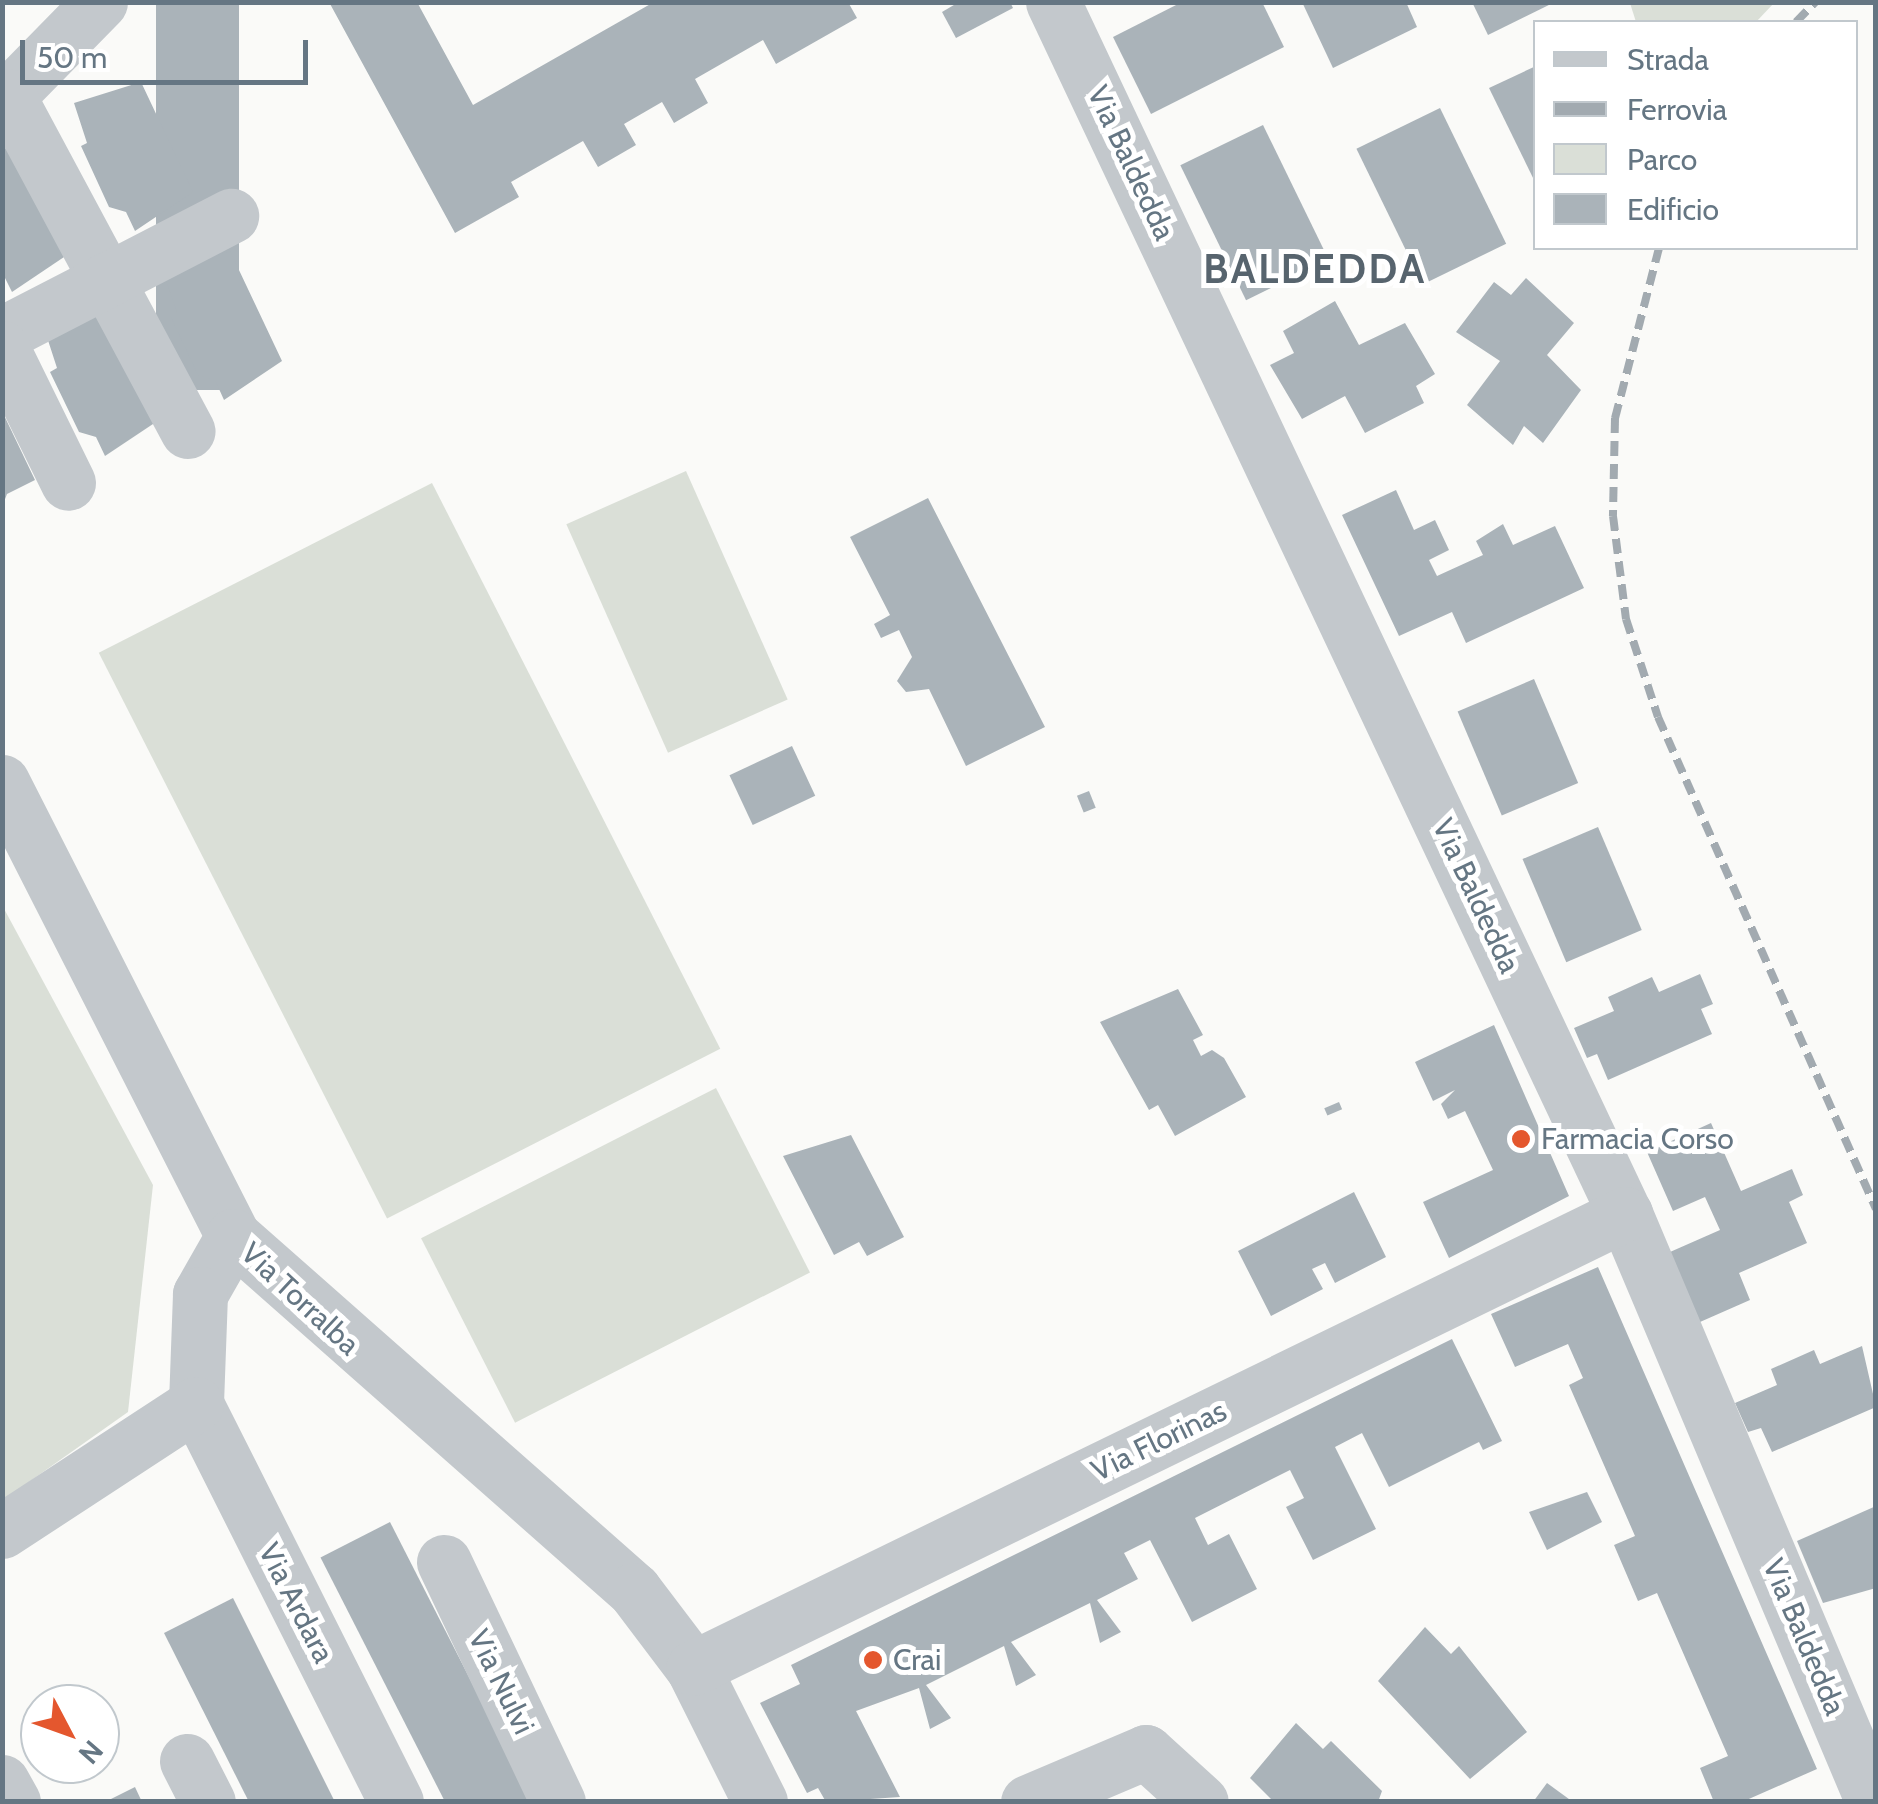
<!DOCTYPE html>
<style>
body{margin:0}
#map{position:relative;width:1878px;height:1804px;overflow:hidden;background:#fafaf8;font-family:Cabin,sans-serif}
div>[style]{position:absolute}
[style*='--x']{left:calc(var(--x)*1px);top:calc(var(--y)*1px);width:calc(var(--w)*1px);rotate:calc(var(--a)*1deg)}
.green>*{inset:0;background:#dadfd7;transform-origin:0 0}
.building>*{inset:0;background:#aab3b9;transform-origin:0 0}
.minor>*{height:55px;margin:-27.5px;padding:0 27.5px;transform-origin:27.5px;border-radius:27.5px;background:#c3c8cc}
.rail>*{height:8px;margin-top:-4px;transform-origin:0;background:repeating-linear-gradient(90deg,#a2aab0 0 15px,transparent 0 23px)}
.dots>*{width:28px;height:28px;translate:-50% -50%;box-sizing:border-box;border:5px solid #fff;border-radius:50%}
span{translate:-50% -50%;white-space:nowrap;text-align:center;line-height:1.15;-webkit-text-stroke:10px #fff;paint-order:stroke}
.street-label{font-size:30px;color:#657683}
.poi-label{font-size:30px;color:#657683}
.left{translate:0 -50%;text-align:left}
.district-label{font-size:40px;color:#57646e;font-weight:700;letter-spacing:2.5px}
.frame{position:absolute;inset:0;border:5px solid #657683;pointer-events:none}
.legend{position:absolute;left:1533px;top:20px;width:325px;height:230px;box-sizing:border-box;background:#fff;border:2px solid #c1c8cd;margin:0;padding:12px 18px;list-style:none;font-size:30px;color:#657683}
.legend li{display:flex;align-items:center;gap:20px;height:50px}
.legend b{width:50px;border:2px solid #c1c8cd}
.north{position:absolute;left:20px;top:1684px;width:100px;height:100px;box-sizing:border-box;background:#fff;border:2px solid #c1c8cd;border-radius:50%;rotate:131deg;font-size:28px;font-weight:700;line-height:40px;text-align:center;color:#657683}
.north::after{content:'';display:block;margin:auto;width:35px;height:45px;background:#e4572e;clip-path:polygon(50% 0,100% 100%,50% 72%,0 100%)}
.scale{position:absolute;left:20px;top:40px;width:288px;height:45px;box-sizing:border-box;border:5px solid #657683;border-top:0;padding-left:12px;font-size:30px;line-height:35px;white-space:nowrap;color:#657683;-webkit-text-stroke:8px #fff;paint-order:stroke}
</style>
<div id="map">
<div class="green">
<div style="clip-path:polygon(1630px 3px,1630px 2px,1774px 3px,1756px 22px,1636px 22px)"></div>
<div style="left:686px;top:471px;width:250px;height:131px;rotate:66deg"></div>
<div style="left:432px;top:483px;width:635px;height:374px;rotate:63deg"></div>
<div style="clip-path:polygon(2px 905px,153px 1185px,128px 1412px,2px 1501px)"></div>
<div style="left:716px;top:1088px;width:207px;height:331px;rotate:63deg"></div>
</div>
<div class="building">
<div style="left:156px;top:2px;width:83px;height:388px"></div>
<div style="clip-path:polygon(329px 2px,417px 2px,473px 105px,654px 2px,848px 2px,857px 18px,776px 64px,763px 40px,695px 79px,708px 103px,674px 123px,662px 102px,624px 124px,636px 145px,598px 167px,583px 141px,511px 182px,519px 197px,455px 233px)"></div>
<div style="clip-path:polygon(959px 2px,1010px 2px,1013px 8px,956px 38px,942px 12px)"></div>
<div style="clip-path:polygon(1182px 2px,1262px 2px,1284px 47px,1151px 114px,1113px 37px)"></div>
<div style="clip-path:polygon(1302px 2px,1406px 2px,1417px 27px,1333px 68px)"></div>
<div style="clip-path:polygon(1472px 2px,1555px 2px,1488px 35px)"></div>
<div style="clip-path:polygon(1536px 66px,1536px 184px,1489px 88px)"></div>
<div style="clip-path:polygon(141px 82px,193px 192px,135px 231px,126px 212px,109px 207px,81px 146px,87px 143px,74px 103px)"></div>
<div style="left:1440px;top:108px;width:151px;height:93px;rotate:64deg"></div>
<div style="left:1263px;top:125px;width:150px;height:92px;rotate:64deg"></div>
<div style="clip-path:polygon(18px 142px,70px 253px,12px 292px,2px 272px,2px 150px)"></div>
<div style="clip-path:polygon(230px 251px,282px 361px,224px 400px,215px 380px,198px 375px,170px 315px,177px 312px,163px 272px)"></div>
<div style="clip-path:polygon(1526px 278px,1574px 323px,1547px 355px,1581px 390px,1543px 443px,1524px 426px,1513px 445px,1467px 405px,1500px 361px,1456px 332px,1494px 282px,1511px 295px)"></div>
<div style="clip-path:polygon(1335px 301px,1359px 345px,1405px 323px,1435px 374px,1416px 386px,1424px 403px,1365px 433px,1345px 396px,1302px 419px,1270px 365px,1294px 353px,1283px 331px)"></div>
<div style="clip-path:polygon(110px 308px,162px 418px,105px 456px,96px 437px,79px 432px,50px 372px,57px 368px,44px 328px)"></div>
<div style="clip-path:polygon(2px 411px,35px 480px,7px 494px,2px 507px)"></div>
<div style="clip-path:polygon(1396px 490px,1414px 530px,1435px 520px,1449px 550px,1429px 560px,1437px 576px,1483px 555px,1476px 541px,1503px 524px,1513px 545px,1555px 526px,1584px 588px,1466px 643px,1452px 612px,1399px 636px,1342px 515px)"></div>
<div style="clip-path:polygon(928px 498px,1045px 727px,966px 766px,929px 689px,906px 692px,897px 681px,912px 657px,899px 630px,881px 638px,874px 624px,890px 615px,850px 537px)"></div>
<div style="left:1534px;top:679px;width:113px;height:83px;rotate:67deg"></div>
<div style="left:792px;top:746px;width:55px;height:69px;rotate:65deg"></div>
<div style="left:1089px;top:791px;width:18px;height:13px;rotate:68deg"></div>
<div style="left:1598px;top:827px;width:112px;height:82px;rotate:67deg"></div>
<div style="clip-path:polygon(1700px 974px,1713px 1004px,1701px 1009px,1712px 1034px,1608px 1080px,1597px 1054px,1587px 1058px,1574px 1028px,1614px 1011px,1608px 997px,1652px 977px,1659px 992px)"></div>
<div style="clip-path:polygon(1178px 989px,1203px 1035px,1193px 1040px,1201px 1056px,1212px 1050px,1224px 1058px,1246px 1097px,1175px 1136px,1158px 1105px,1149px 1110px,1100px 1022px)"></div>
<div style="clip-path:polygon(1494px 1025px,1569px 1196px,1449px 1258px,1423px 1202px,1493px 1170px,1465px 1111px,1448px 1119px,1441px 1104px,1455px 1090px,1433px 1101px,1415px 1062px)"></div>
<div style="left:1339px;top:1102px;width:8px;height:16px;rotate:67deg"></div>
<div style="clip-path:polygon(1711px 1123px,1741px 1191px,1792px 1169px,1803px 1195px,1789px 1202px,1807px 1243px,1739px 1273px,1750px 1300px,1700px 1322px,1670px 1252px,1720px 1230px,1705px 1197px,1673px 1211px,1647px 1152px)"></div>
<div style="clip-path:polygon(851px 1135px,904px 1237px,867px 1256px,859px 1242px,834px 1255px,783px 1156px)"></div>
<div style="clip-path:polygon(1354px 1192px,1386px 1257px,1335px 1283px,1325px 1263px,1312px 1269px,1323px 1289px,1271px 1316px,1238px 1251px)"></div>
<div style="clip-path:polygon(1598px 1267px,1817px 1769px,1742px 1802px,1714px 1802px,1700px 1768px,1728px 1756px,1657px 1593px,1638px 1601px,1614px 1545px,1635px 1536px,1569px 1385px,1583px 1378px,1568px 1344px,1515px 1367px,1491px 1314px)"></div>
<div style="clip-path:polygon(1452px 1339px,1502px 1441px,1483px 1450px,1479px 1442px,1389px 1487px,1362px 1433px,1335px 1447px,1376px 1529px,1313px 1560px,1286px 1507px,1304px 1498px,1290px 1470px,1195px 1518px,1208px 1545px,1229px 1534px,1257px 1589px,1192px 1622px,1150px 1540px,1124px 1553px,1138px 1579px,1097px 1600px,1121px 1632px,1100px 1643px,1090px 1603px,1011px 1642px,1036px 1675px,1016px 1686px,1004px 1646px,926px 1685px,951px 1718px,930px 1729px,919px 1688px,856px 1711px,900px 1797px,826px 1802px,818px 1788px,807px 1793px,760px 1703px,800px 1684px,791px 1665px)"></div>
<div style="clip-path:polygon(1862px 1346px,1876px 1407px,1772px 1452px,1761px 1428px,1748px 1432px,1735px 1403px,1777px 1385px,1771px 1369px,1814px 1350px,1820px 1364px)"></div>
<div style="clip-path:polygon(1587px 1492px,1602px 1522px,1547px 1550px,1529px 1512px)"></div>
<div style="clip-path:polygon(1876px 1506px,1876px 1588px,1823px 1603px,1797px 1541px)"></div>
<div style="left:390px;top:1522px;width:313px;height:78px;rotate:63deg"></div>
<div style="clip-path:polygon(233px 1598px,335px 1802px,249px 1802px,164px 1633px)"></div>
<div style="clip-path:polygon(1425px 1627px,1451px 1654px,1459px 1646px,1527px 1732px,1470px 1779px,1378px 1681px)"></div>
<div style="clip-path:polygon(1296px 1723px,1323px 1749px,1331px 1741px,1382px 1791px,1378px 1802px,1274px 1802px,1250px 1778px)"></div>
<div style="clip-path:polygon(1547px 1783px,1573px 1802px,1533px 1802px)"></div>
<div style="clip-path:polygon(135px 1787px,142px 1802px,105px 1802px)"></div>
</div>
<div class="minor">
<div style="--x:100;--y:2;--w:132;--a:134.4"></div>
<div style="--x:8;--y:96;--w:380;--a:61.8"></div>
<div style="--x:1053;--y:2;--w:1340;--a:64.74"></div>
<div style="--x:1625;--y:1214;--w:638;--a:67.13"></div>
<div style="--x:2;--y:334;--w:258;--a:-27.3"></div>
<div style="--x:2;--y:348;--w:150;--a:63.9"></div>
<div style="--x:2;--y:782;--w:509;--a:63.03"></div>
<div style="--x:233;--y:1236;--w:535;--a:41.44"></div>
<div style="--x:634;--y:1590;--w:98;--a:52.9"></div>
<div style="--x:693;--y:1668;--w:150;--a:63.4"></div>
<div style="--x:233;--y:1236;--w:67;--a:119.6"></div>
<div style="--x:200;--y:1294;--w:110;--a:92.1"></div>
<div style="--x:196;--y:1404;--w:445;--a:63.3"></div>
<div style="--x:2;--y:1531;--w:232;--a:-33.2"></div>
<div style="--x:444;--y:1562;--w:266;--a:64.6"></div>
<div style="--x:693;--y:1668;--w:1037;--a:-25.97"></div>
<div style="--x:187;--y:1761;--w:46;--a:62.9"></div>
<div style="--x:2;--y:1782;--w:23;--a:61"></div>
<div style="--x:1028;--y:1802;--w:128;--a:-23"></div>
<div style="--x:1146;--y:1752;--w:74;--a:42.3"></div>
</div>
<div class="rail">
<div style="--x:1796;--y:22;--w:28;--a:-46"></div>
<div style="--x:1659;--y:248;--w:176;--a:104.5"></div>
<div style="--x:1615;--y:418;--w:98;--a:91.2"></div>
<div style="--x:1613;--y:516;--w:104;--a:82.8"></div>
<div style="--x:1626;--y:619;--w:103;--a:71.9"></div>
<div style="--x:1658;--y:717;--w:538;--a:66.1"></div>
</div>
<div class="dots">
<div style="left:1521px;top:1139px;background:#e4572e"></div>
<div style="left:873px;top:1660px;background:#e4572e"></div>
</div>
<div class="street-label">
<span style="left:1131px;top:163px;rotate:65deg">Via Baldedda</span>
<span style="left:1476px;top:896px;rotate:65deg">Via Baldedda</span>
<span style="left:300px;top:1299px;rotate:43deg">Via Torralba</span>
<span style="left:1159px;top:1441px;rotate:-26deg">Via Florinas</span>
<span style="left:296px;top:1603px;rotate:63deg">Via Ardara</span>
<span style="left:1804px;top:1637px;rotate:67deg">Via Baldedda</span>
<span style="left:501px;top:1682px;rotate:64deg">Via Nulvi</span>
</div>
<div class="poi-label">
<span class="left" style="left:1541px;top:1139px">Farmacia Corso</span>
<span class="left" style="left:893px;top:1660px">Crai</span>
</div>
<div class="district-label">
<span style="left:1315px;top:269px">BALDEDDA</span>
</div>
<div class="frame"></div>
<ul class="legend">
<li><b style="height:12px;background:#c3c8cc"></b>Strada</li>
<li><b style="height:12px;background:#a2aab0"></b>Ferrovia</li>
<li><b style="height:28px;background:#dadfd7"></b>Parco</li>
<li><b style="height:28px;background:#aab3b9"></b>Edificio</li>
</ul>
<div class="north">N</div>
<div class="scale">50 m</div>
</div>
